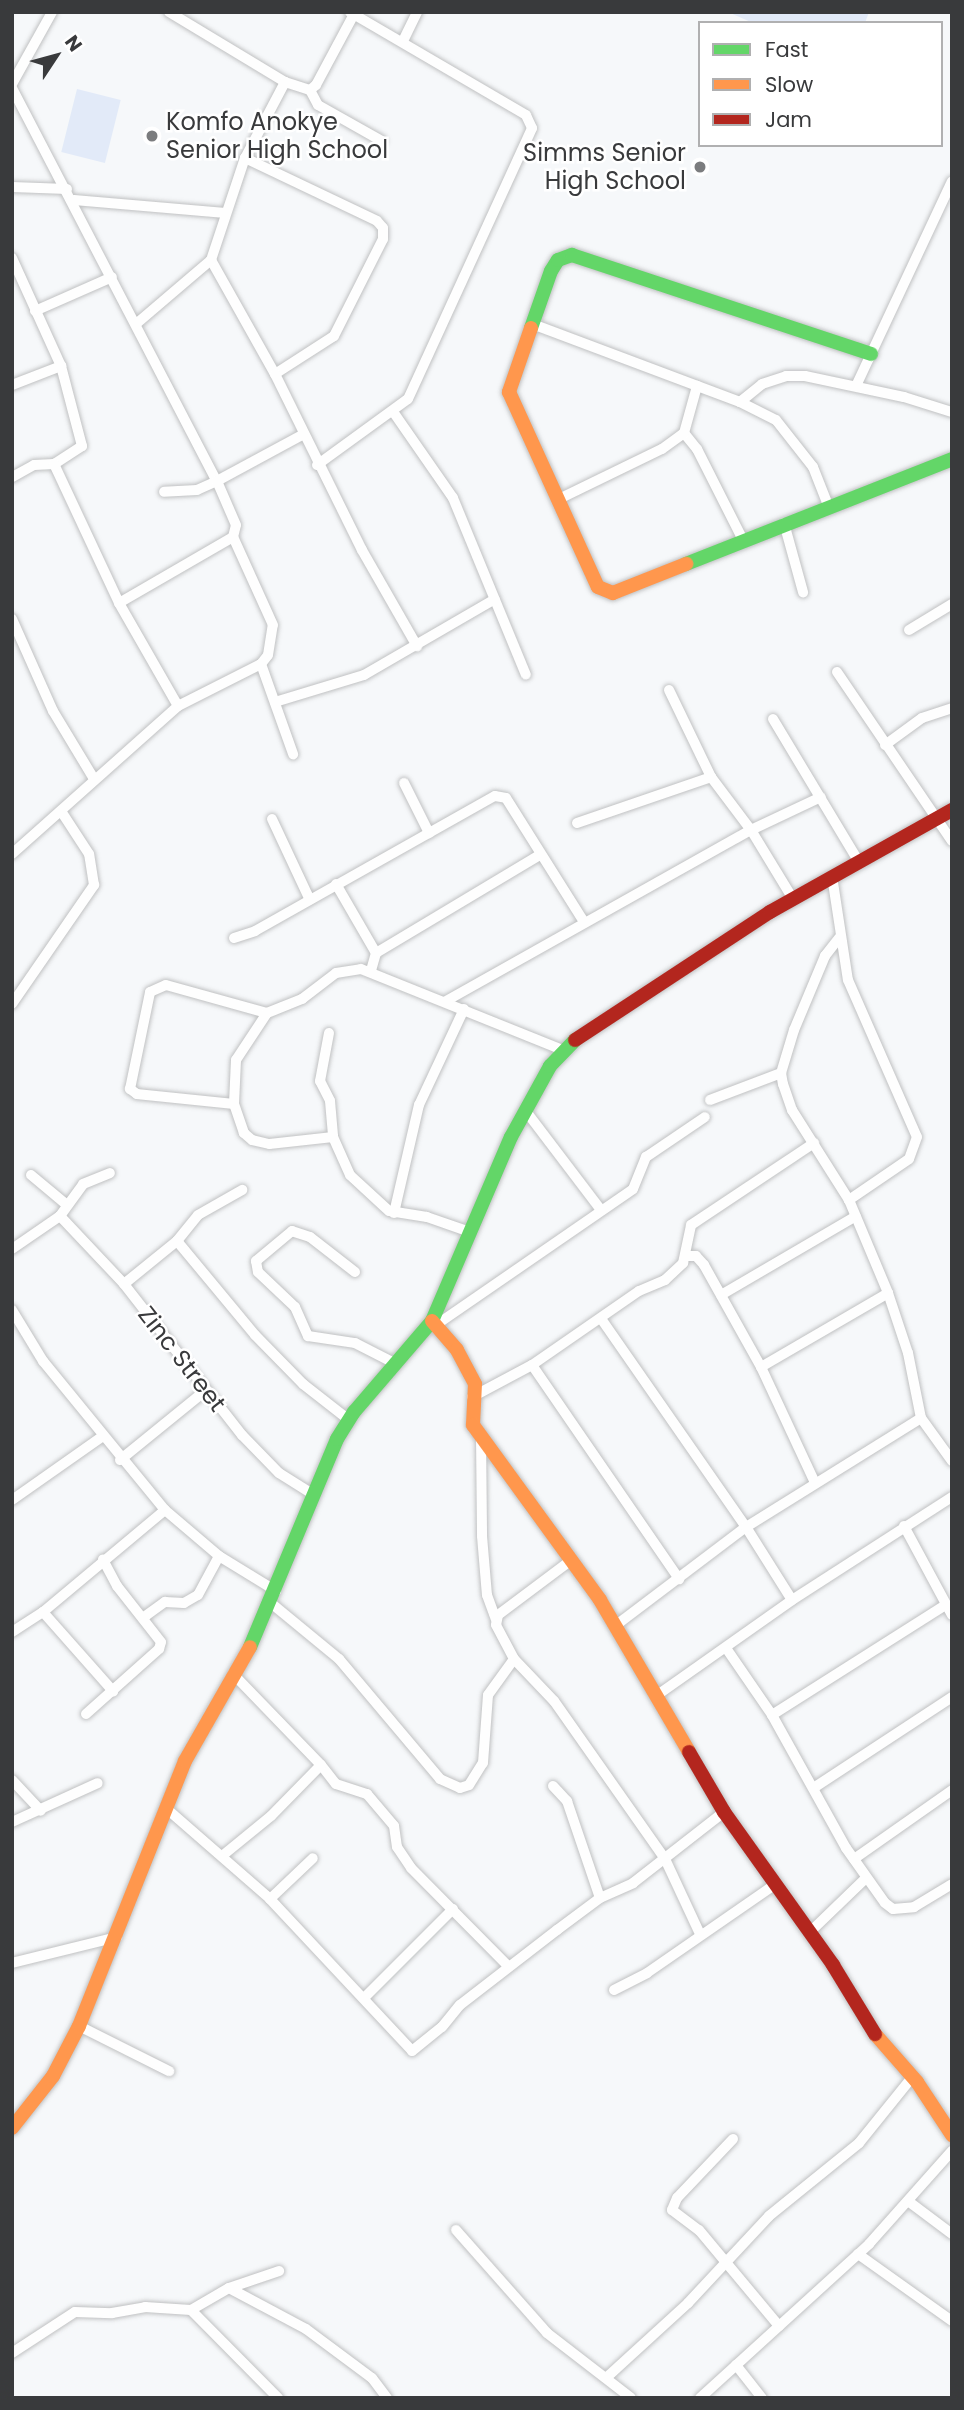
<!DOCTYPE html>
<style>
body{margin:0}
#map{position:relative;width:964px;height:2410px;overflow:hidden;background:#f6f8fa;font-family:Poppins,sans-serif}
div>[style]{position:absolute}
[style*='--x']{left:calc(var(--x)*1px);top:calc(var(--y)*1px);width:calc(var(--w)*1px);rotate:calc(var(--a)*1deg)}
.green>*{inset:0;background:#e2eaf8;transform-origin:0 0}
.roads{filter:drop-shadow(0 0 2px #c0c1c2) drop-shadow(0 0 2px #c0c1c2)}
.street>*{height:10px;margin:-5px;padding:0 5px;transform-origin:5px;border-radius:5px;background:#fefefe}
.fast>*{height:14px;margin:-7px;padding:0 7px;transform-origin:7px;border-radius:7px;background:#63d668}
.slow>*{height:14px;margin:-7px;padding:0 7px;transform-origin:7px;border-radius:7px;background:#ff974d}
.jam>*{height:14px;margin:-7px;padding:0 7px;transform-origin:7px;border-radius:7px;background:#b3261e}
.dots>*{width:19px;height:19px;translate:-50% -50%;box-sizing:border-box;border:4px solid #fff;border-radius:50%}
span{translate:-50% -50%;white-space:nowrap;text-align:center;line-height:1.15;-webkit-text-stroke:5px #fff;paint-order:stroke}
.poi-label{font-size:24px;color:#393a3c}
.left{translate:0 -50%;text-align:left}
.right{translate:-100% -50%;text-align:right}
.street-label{font-size:24px;color:#393a3c}
.frame{position:absolute;inset:0;border:14px solid #393a3c;pointer-events:none}
.legend{position:absolute;left:698px;top:21px;width:245px;height:126px;box-sizing:border-box;background:#fff;border:2px solid #b0b0b1;margin:0;padding:9px 12px;list-style:none;font-size:21px;color:#393a3c}
.legend li{display:flex;align-items:center;gap:14px;height:35px}
.legend b{width:35px;border:2px solid #b0b0b1}
.north{position:absolute;left:21px;top:21px;width:70px;height:70px;-webkit-text-stroke:5px #fff;paint-order:stroke;rotate:54deg;font-size:19px;font-weight:700;line-height:28px;text-align:center;color:#393a3c}
.north::after{content:'';display:block;margin:auto;width:24px;height:32px;background:#393a3c;clip-path:polygon(50% 0,100% 100%,50% 72%,0 100%)}
</style>
<div id="map">
<div class="green">
<div style="clip-path:polygon(728px 12px,869px 12px,865px 23px,753px 23px)"></div>
<div style="left:77px;top:89px;width:45px;height:65px;rotate:14deg"></div>
</div>
<div class="roads">
<div class="street">
<div style="--x:169;--y:12;--w:135;--a:31.1"></div>
<div style="--x:403;--y:41;--w:32;--a:-64"></div>
<div style="--x:12;--y:84;--w:82;--a:-60.9"></div>
<div style="--x:12;--y:88;--w:443;--a:62.5"></div>
<div style="--x:217;--y:481;--w:22;--a:156"></div>
<div style="--x:197;--y:490;--w:33;--a:177"></div>
<div style="--x:310;--y:90;--w:17;--a:62"></div>
<div style="--x:318;--y:105;--w:73;--a:29.4"></div>
<div style="--x:245;--y:158;--w:146;--a:25.5"></div>
<div style="--x:377;--y:221;--w:9;--a:49"></div>
<div style="--x:383;--y:228;--w:11;--a:90"></div>
<div style="--x:383;--y:239;--w:109;--a:116.8"></div>
<div style="--x:334;--y:336;--w:70;--a:147.2"></div>
<div style="--x:12;--y:187;--w:55;--a:2.1"></div>
<div style="--x:74;--y:200;--w:152;--a:4.9"></div>
<div style="--x:12;--y:258;--w:119;--a:65.6"></div>
<div style="--x:61;--y:366;--w:83;--a:75.3"></div>
<div style="--x:82;--y:446;--w:33;--a:147"></div>
<div style="--x:54;--y:464;--w:20;--a:177"></div>
<div style="--x:34;--y:465;--w:25;--a:151"></div>
<div style="--x:211;--y:260;--w:131;--a:60.7"></div>
<div style="--x:275;--y:374;--w:196;--a:63.7"></div>
<div style="--x:362;--y:550;--w:111;--a:60.2"></div>
<div style="--x:35;--y:311;--w:84;--a:-23.8"></div>
<div style="--x:136;--y:324;--w:99;--a:-40.5"></div>
<div style="--x:211;--y:260;--w:108;--a:-71.6"></div>
<div style="--x:245;--y:158;--w:86;--a:-62.2"></div>
<div style="--x:285;--y:82;--w:26;--a:18"></div>
<div style="--x:310;--y:90;--w:8;--a:-40"></div>
<div style="--x:316;--y:85;--w:81;--a:-61.8"></div>
<div style="--x:535;--y:325;--w:219;--a:20.6"></div>
<div style="--x:740;--y:402;--w:40;--a:26.6"></div>
<div style="--x:776;--y:420;--w:60;--a:51.8"></div>
<div style="--x:813;--y:467;--w:41;--a:68.5"></div>
<div style="--x:12;--y:385;--w:53;--a:-21.2"></div>
<div style="--x:856;--y:386;--w:226;--a:-64.9"></div>
<div style="--x:740;--y:402;--w:28;--a:-39"></div>
<div style="--x:762;--y:384;--w:25;--a:-18"></div>
<div style="--x:786;--y:376;--w:19;--a:0"></div>
<div style="--x:805;--y:376;--w:101;--a:12"></div>
<div style="--x:904;--y:397;--w:50;--a:17.4"></div>
<div style="--x:394;--y:413;--w:103;--a:55.2"></div>
<div style="--x:453;--y:498;--w:191;--a:67.6"></div>
<div style="--x:684;--y:433;--w:21;--a:51"></div>
<div style="--x:697;--y:449;--w:102;--a:63.2"></div>
<div style="--x:54;--y:464;--w:153;--a:64.9"></div>
<div style="--x:317;--y:465;--w:112;--a:-36"></div>
<div style="--x:408;--y:399;--w:298;--a:-65.4"></div>
<div style="--x:532;--y:128;--w:14;--a:-115"></div>
<div style="--x:526;--y:115;--w:204;--a:-149.7"></div>
<div style="--x:561;--y:498;--w:112;--a:-25.9"></div>
<div style="--x:662;--y:449;--w:27;--a:-36"></div>
<div style="--x:684;--y:433;--w:49;--a:-74.5"></div>
<div style="--x:784;--y:523;--w:72;--a:74.6"></div>
<div style="--x:12;--y:619;--w:101;--a:66"></div>
<div style="--x:53;--y:711;--w:79;--a:58.9"></div>
<div style="--x:909;--y:630;--w:50;--a:-31.2"></div>
<div style="--x:261;--y:664;--w:96;--a:70.4"></div>
<div style="--x:837;--y:672;--w:204;--a:55.8"></div>
<div style="--x:669;--y:690;--w:97;--a:64.2"></div>
<div style="--x:711;--y:777;--w:66;--a:53"></div>
<div style="--x:751;--y:830;--w:81;--a:58.7"></div>
<div style="--x:275;--y:702;--w:93;--a:-16.9"></div>
<div style="--x:364;--y:675;--w:151;--a:-30.1"></div>
<div style="--x:178;--y:706;--w:119;--a:-119.8"></div>
<div style="--x:119;--y:603;--w:132;--a:-30.1"></div>
<div style="--x:773;--y:719;--w:167;--a:59"></div>
<div style="--x:885;--y:745;--w:46;--a:-36.1"></div>
<div style="--x:922;--y:718;--w:32;--a:-18"></div>
<div style="--x:404;--y:783;--w:56;--a:63.4"></div>
<div style="--x:272;--y:819;--w:89;--a:64.9"></div>
<div style="--x:577;--y:823;--w:142;--a:-18.9"></div>
<div style="--x:12;--y:854;--w:222;--a:-41.7"></div>
<div style="--x:178;--y:706;--w:93;--a:-26.8"></div>
<div style="--x:261;--y:664;--w:11;--a:-52"></div>
<div style="--x:268;--y:655;--w:30;--a:-81"></div>
<div style="--x:273;--y:625;--w:97;--a:-114.4"></div>
<div style="--x:233;--y:537;--w:12;--a:-76"></div>
<div style="--x:236;--y:525;--w:48;--a:-113.4"></div>
<div style="--x:217;--y:481;--w:97;--a:-28.4"></div>
<div style="--x:832;--y:876;--w:105;--a:81.3"></div>
<div style="--x:848;--y:980;--w:171;--a:66.3"></div>
<div style="--x:917;--y:1137;--w:23;--a:110"></div>
<div style="--x:909;--y:1159;--w:73;--a:145.7"></div>
<div style="--x:336;--y:884;--w:80;--a:59.9"></div>
<div style="--x:376;--y:953;--w:19;--a:106"></div>
<div style="--x:234;--y:938;--w:22;--a:-18"></div>
<div style="--x:255;--y:931;--w:275;--a:-29.4"></div>
<div style="--x:495;--y:796;--w:11;--a:10"></div>
<div style="--x:506;--y:798;--w:146;--a:57.8"></div>
<div style="--x:839;--y:938;--w:23;--a:128"></div>
<div style="--x:825;--y:956;--w:80;--a:112.7"></div>
<div style="--x:794;--y:1030;--w:45;--a:106.8"></div>
<div style="--x:781;--y:1073;--w:11;--a:80"></div>
<div style="--x:783;--y:1084;--w:28;--a:71"></div>
<div style="--x:792;--y:1110;--w:107;--a:57.7"></div>
<div style="--x:849;--y:1200;--w:101;--a:67.2"></div>
<div style="--x:888;--y:1293;--w:63;--a:71.6"></div>
<div style="--x:908;--y:1353;--w:66;--a:78.7"></div>
<div style="--x:921;--y:1418;--w:53;--a:54.2"></div>
<div style="--x:376;--y:953;--w:191;--a:-30.9"></div>
<div style="--x:446;--y:1001;--w:350;--a:-29.3"></div>
<div style="--x:751;--y:830;--w:77;--a:-25.2"></div>
<div style="--x:12;--y:1004;--w:145;--a:-55.4"></div>
<div style="--x:94;--y:885;--w:31;--a:-99"></div>
<div style="--x:89;--y:854;--w:51;--a:-123.1"></div>
<div style="--x:329;--y:1033;--w:49;--a:100.6"></div>
<div style="--x:320;--y:1081;--w:22;--a:63"></div>
<div style="--x:330;--y:1101;--w:36;--a:85"></div>
<div style="--x:710;--y:1100;--w:76;--a:-20.8"></div>
<div style="--x:234;--y:1104;--w:98;--a:-174.1"></div>
<div style="--x:137;--y:1094;--w:9;--a:-144"></div>
<div style="--x:130;--y:1089;--w:99;--a:-78.3"></div>
<div style="--x:150;--y:992;--w:17;--a:-24"></div>
<div style="--x:166;--y:985;--w:105;--a:15.5"></div>
<div style="--x:525;--y:1110;--w:126;--a:52.8"></div>
<div style="--x:31;--y:1175;--w:47;--a:39.8"></div>
<div style="--x:394;--y:1213;--w:111;--a:-77"></div>
<div style="--x:419;--y:1105;--w:106;--a:-64.9"></div>
<div style="--x:60;--y:1216;--w:93;--a:46.7"></div>
<div style="--x:124;--y:1284;--w:192;--a:52"></div>
<div style="--x:242;--y:1435;--w:53;--a:45.8"></div>
<div style="--x:279;--y:1473;--w:38;--a:32"></div>
<div style="--x:470;--y:1232;--w:46;--a:-160.8"></div>
<div style="--x:427;--y:1217;--w:38;--a:-171"></div>
<div style="--x:389;--y:1211;--w:53;--a:-137.3"></div>
<div style="--x:350;--y:1175;--w:42;--a:-114.1"></div>
<div style="--x:333;--y:1137;--w:64;--a:173.8"></div>
<div style="--x:269;--y:1144;--w:17;--a:-167"></div>
<div style="--x:252;--y:1140;--w:11;--a:-139"></div>
<div style="--x:244;--y:1133;--w:31;--a:-109"></div>
<div style="--x:234;--y:1104;--w:44;--a:-87.4"></div>
<div style="--x:236;--y:1060;--w:56;--a:-56.6"></div>
<div style="--x:267;--y:1013;--w:38;--a:-22"></div>
<div style="--x:302;--y:999;--w:43;--a:-37.4"></div>
<div style="--x:336;--y:973;--w:25;--a:-9"></div>
<div style="--x:361;--y:969;--w:218;--a:21.9"></div>
<div style="--x:177;--y:1241;--w:33;--a:-51"></div>
<div style="--x:198;--y:1215;--w:51;--a:-29.6"></div>
<div style="--x:12;--y:1249;--w:58;--a:-34.5"></div>
<div style="--x:60;--y:1216;--w:39;--a:-54"></div>
<div style="--x:83;--y:1184;--w:29;--a:-22"></div>
<div style="--x:686;--y:1256;--w:10;--a:0"></div>
<div style="--x:696;--y:1256;--w:12;--a:48"></div>
<div style="--x:704;--y:1265;--w:117;--a:60.8"></div>
<div style="--x:761;--y:1367;--w:147;--a:-30.2"></div>
<div style="--x:355;--y:1272;--w:57;--a:-142.1"></div>
<div style="--x:310;--y:1237;--w:19;--a:-162"></div>
<div style="--x:292;--y:1231;--w:47;--a:140.2"></div>
<div style="--x:256;--y:1261;--w:11;--a:80"></div>
<div style="--x:258;--y:1272;--w:51;--a:43.4"></div>
<div style="--x:295;--y:1307;--w:32;--a:66"></div>
<div style="--x:308;--y:1336;--w:48;--a:8.5"></div>
<div style="--x:355;--y:1343;--w:44;--a:27.1"></div>
<div style="--x:124;--y:1284;--w:68;--a:-39.1"></div>
<div style="--x:177;--y:1241;--w:122;--a:50.3"></div>
<div style="--x:255;--y:1335;--w:69;--a:45.6"></div>
<div style="--x:303;--y:1384;--w:58;--a:38"></div>
<div style="--x:721;--y:1295;--w:156;--a:-30.3"></div>
<div style="--x:12;--y:1310;--w:60;--a:58.7"></div>
<div style="--x:43;--y:1361;--w:193;--a:50.7"></div>
<div style="--x:165;--y:1510;--w:71;--a:40.4"></div>
<div style="--x:219;--y:1556;--w:67;--a:31.6"></div>
<div style="--x:602;--y:1320;--w:252;--a:55.2"></div>
<div style="--x:746;--y:1527;--w:86;--a:57.8"></div>
<div style="--x:436;--y:1325;--w:239;--a:-34.6"></div>
<div style="--x:633;--y:1189;--w:35;--a:-68"></div>
<div style="--x:646;--y:1157;--w:71;--a:-34.1"></div>
<div style="--x:532;--y:1365;--w:260;--a:55.5"></div>
<div style="--x:761;--y:1367;--w:128;--a:65"></div>
<div style="--x:472;--y:1397;--w:68;--a:-28.1"></div>
<div style="--x:532;--y:1365;--w:130;--a:-34.7"></div>
<div style="--x:639;--y:1291;--w:28;--a:-23"></div>
<div style="--x:665;--y:1280;--w:25;--a:-43"></div>
<div style="--x:683;--y:1263;--w:39;--a:-78"></div>
<div style="--x:691;--y:1225;--w:148;--a:-33.7"></div>
<div style="--x:481;--y:1436;--w:100;--a:89.4"></div>
<div style="--x:482;--y:1536;--w:59;--a:85.2"></div>
<div style="--x:487;--y:1595;--w:27;--a:70"></div>
<div style="--x:120;--y:1460;--w:111;--a:-39.1"></div>
<div style="--x:12;--y:1500;--w:111;--a:-35.1"></div>
<div style="--x:904;--y:1526;--w:101;--a:61.7"></div>
<div style="--x:570;--y:1561;--w:90;--a:143.1"></div>
<div style="--x:498;--y:1615;--w:10;--a:101"></div>
<div style="--x:496;--y:1625;--w:38;--a:62"></div>
<div style="--x:514;--y:1659;--w:58;--a:46.4"></div>
<div style="--x:554;--y:1701;--w:193;--a:54.9"></div>
<div style="--x:665;--y:1859;--w:83;--a:65"></div>
<div style="--x:271;--y:1603;--w:88;--a:39.5"></div>
<div style="--x:339;--y:1659;--w:157;--a:49.9"></div>
<div style="--x:440;--y:1779;--w:22;--a:24"></div>
<div style="--x:460;--y:1788;--w:9;--a:-18"></div>
<div style="--x:469;--y:1785;--w:26;--a:-58"></div>
<div style="--x:483;--y:1763;--w:68;--a:-85.8"></div>
<div style="--x:488;--y:1695;--w:44;--a:-54.2"></div>
<div style="--x:43;--y:1612;--w:106;--a:48.5"></div>
<div style="--x:144;--y:1617;--w:26;--a:-36"></div>
<div style="--x:165;--y:1602;--w:19;--a:3"></div>
<div style="--x:184;--y:1603;--w:16;--a:-30"></div>
<div style="--x:198;--y:1595;--w:44;--a:-61.7"></div>
<div style="--x:615;--y:1626;--w:164;--a:-37.1"></div>
<div style="--x:746;--y:1527;--w:206;--a:-31.9"></div>
<div style="--x:12;--y:1632;--w:37;--a:-33"></div>
<div style="--x:43;--y:1612;--w:159;--a:-39.9"></div>
<div style="--x:726;--y:1648;--w:81;--a:55.5"></div>
<div style="--x:772;--y:1715;--w:204;--a:-32.4"></div>
<div style="--x:656;--y:1696;--w:166;--a:-35.2"></div>
<div style="--x:792;--y:1600;--w:190;--a:-32.8"></div>
<div style="--x:86;--y:1714;--w:98;--a:-41.7"></div>
<div style="--x:159;--y:1649;--w:7;--a:-74"></div>
<div style="--x:161;--y:1642;--w:71;--a:-128.2"></div>
<div style="--x:117;--y:1586;--w:30;--a:-118"></div>
<div style="--x:772;--y:1715;--w:152;--a:60.9"></div>
<div style="--x:846;--y:1848;--w:67;--a:54.7"></div>
<div style="--x:885;--y:1903;--w:10;--a:37"></div>
<div style="--x:893;--y:1909;--w:21;--a:-5"></div>
<div style="--x:914;--y:1907;--w:44;--a:-31.2"></div>
<div style="--x:321;--y:1765;--w:24;--a:52"></div>
<div style="--x:336;--y:1784;--w:33;--a:18"></div>
<div style="--x:367;--y:1794;--w:42;--a:49.8"></div>
<div style="--x:394;--y:1826;--w:21;--a:82"></div>
<div style="--x:397;--y:1847;--w:25;--a:56"></div>
<div style="--x:411;--y:1868;--w:139;--a:45.3"></div>
<div style="--x:12;--y:1780;--w:42;--a:46.9"></div>
<div style="--x:553;--y:1786;--w:21;--a:47"></div>
<div style="--x:567;--y:1801;--w:102;--a:71.2"></div>
<div style="--x:815;--y:1787;--w:164;--a:-33.3"></div>
<div style="--x:167;--y:1809;--w:137;--a:41.1"></div>
<div style="--x:270;--y:1899;--w:59;--a:-43.6"></div>
<div style="--x:12;--y:1822;--w:94;--a:-24.4"></div>
<div style="--x:222;--y:1856;--w:63;--a:-39.2"></div>
<div style="--x:271;--y:1816;--w:71;--a:-45.6"></div>
<div style="--x:321;--y:1765;--w:127;--a:-134"></div>
<div style="--x:854;--y:1859;--w:120;--a:-35.1"></div>
<div style="--x:270;--y:1899;--w:208;--a:46.9"></div>
<div style="--x:412;--y:2051;--w:38;--a:-39"></div>
<div style="--x:442;--y:2027;--w:28;--a:-51"></div>
<div style="--x:460;--y:2005;--w:123;--a:-37.7"></div>
<div style="--x:557;--y:1930;--w:54;--a:-36.7"></div>
<div style="--x:600;--y:1898;--w:36;--a:-24"></div>
<div style="--x:633;--y:1883;--w:115;--a:-38"></div>
<div style="--x:810;--y:1932;--w:78;--a:-44"></div>
<div style="--x:12;--y:1963;--w:108;--a:-13.9"></div>
<div style="--x:614;--y:1990;--w:37;--a:-27"></div>
<div style="--x:647;--y:1973;--w:158;--a:-34.7"></div>
<div style="--x:366;--y:1996;--w:123;--a:-45"></div>
<div style="--x:79;--y:2026;--w:101;--a:26.6"></div>
<div style="--x:733;--y:2139;--w:81;--a:133.5"></div>
<div style="--x:677;--y:2198;--w:13;--a:113"></div>
<div style="--x:672;--y:2210;--w:34;--a:37"></div>
<div style="--x:699;--y:2230;--w:125;--a:50.2"></div>
<div style="--x:908;--y:2201;--w:55;--a:36.9"></div>
<div style="--x:456;--y:2230;--w:137;--a:48.5"></div>
<div style="--x:547;--y:2333;--w:106;--a:37.7"></div>
<div style="--x:858;--y:2254;--w:115;--a:35.5"></div>
<div style="--x:229;--y:2288;--w:87;--a:28"></div>
<div style="--x:306;--y:2329;--w:82;--a:36.6"></div>
<div style="--x:372;--y:2378;--w:25;--a:53"></div>
<div style="--x:191;--y:2310;--w:124;--a:45.3"></div>
<div style="--x:12;--y:2353;--w:75;--a:-33.1"></div>
<div style="--x:75;--y:2312;--w:37;--a:2"></div>
<div style="--x:112;--y:2313;--w:34;--a:-10"></div>
<div style="--x:145;--y:2307;--w:46;--a:3.7"></div>
<div style="--x:191;--y:2310;--w:44;--a:-30.1"></div>
<div style="--x:229;--y:2288;--w:53;--a:-18.8"></div>
<div style="--x:736;--y:2365;--w:42;--a:51.8"></div>
<div style="--x:606;--y:2378;--w:111;--a:-42.4"></div>
<div style="--x:688;--y:2303;--w:119;--a:-47"></div>
<div style="--x:769;--y:2216;--w:116;--a:-39"></div>
<div style="--x:859;--y:2143;--w:86;--a:-51.1"></div>
<div style="--x:700;--y:2398;--w:229;--a:-42.3"></div>
<div style="--x:869;--y:2244;--w:125;--a:-48.3"></div>
</div>
<div class="fast">
<div style="--x:531;--y:328;--w:60;--a:-70.7"></div>
<div style="--x:551;--y:271;--w:13;--a:-58"></div>
<div style="--x:558;--y:260;--w:15;--a:-20"></div>
<div style="--x:572;--y:255;--w:315;--a:18.3"></div>
<div style="--x:686;--y:564;--w:286;--a:-21.5"></div>
<div style="--x:250;--y:1647;--w:225;--a:-67.3"></div>
<div style="--x:337;--y:1439;--w:32;--a:-58"></div>
<div style="--x:354;--y:1412;--w:120;--a:-49.4"></div>
<div style="--x:432;--y:1321;--w:200;--a:-66.8"></div>
<div style="--x:511;--y:1137;--w:81;--a:-61.2"></div>
<div style="--x:550;--y:1066;--w:36;--a:-46"></div>
</div>
<div class="slow">
<div style="--x:531;--y:328;--w:68;--a:109"></div>
<div style="--x:509;--y:392;--w:214;--a:65.5"></div>
<div style="--x:598;--y:587;--w:16;--a:22"></div>
<div style="--x:613;--y:593;--w:79;--a:-21.7"></div>
<div style="--x:432;--y:1321;--w:38;--a:49"></div>
<div style="--x:457;--y:1350;--w:38;--a:62"></div>
<div style="--x:475;--y:1384;--w:41;--a:92.8"></div>
<div style="--x:473;--y:1425;--w:216;--a:54"></div>
<div style="--x:600;--y:1600;--w:176;--a:59.6"></div>
<div style="--x:875;--y:2034;--w:64;--a:48.8"></div>
<div style="--x:917;--y:2082;--w:64;--a:56.6"></div>
<div style="--x:12;--y:2128;--w:66;--a:-51.7"></div>
<div style="--x:53;--y:2076;--w:56;--a:-62.5"></div>
<div style="--x:79;--y:2026;--w:285;--a:-68.2"></div>
<div style="--x:185;--y:1761;--w:131;--a:-60.3"></div>
</div>
<div class="jam">
<div style="--x:575;--y:1040;--w:233;--a:-33.3"></div>
<div style="--x:770;--y:912;--w:209;--a:-29.3"></div>
<div style="--x:689;--y:1752;--w:69;--a:59.7"></div>
<div style="--x:724;--y:1812;--w:188;--a:54.5"></div>
<div style="--x:833;--y:1965;--w:81;--a:58.7"></div>
</div>
</div>
<div class="dots">
<div style="left:152px;top:136px;background:#7b7c7e"></div>
<div style="left:700px;top:167px;background:#7b7c7e"></div>
</div>
<div class="poi-label">
<span class="left" style="left:166px;top:136px">Komfo Anokye<br>Senior High School</span>
<span class="right" style="left:686px;top:167px">Simms Senior<br>High School</span>
</div>
<div class="street-label">
<span style="left:182px;top:1359px;rotate:52deg">Zinc Street</span>
</div>
<div class="frame"></div>
<ul class="legend">
<li><b style="height:9px;background:#63d668"></b>Fast</li>
<li><b style="height:9px;background:#ff974d"></b>Slow</li>
<li><b style="height:9px;background:#b3261e"></b>Jam</li>
</ul>
<div class="north">N</div>
</div>
